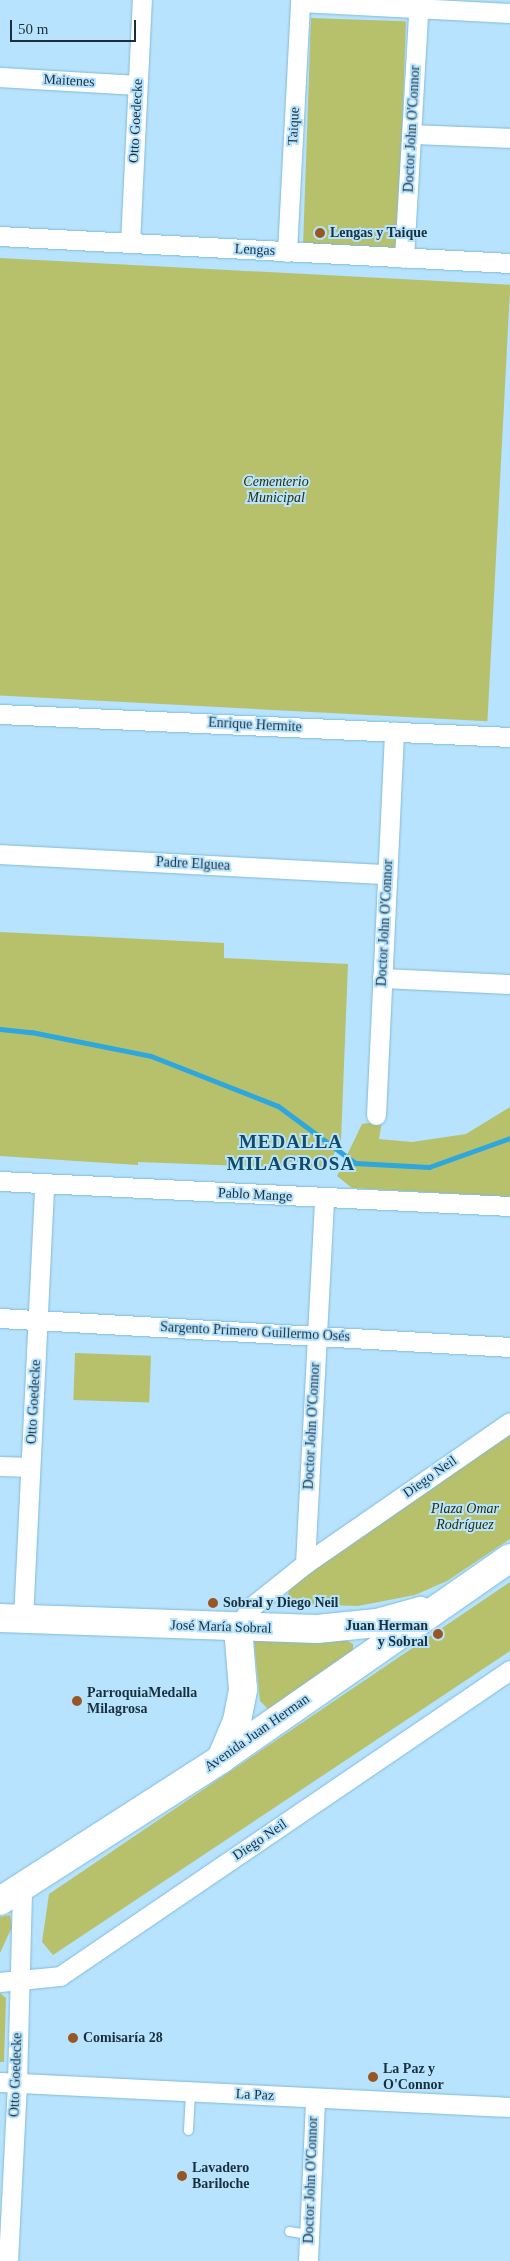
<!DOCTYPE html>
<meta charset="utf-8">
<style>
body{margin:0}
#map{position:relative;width:510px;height:2261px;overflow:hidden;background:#b7e3fe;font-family:"Times New Roman",serif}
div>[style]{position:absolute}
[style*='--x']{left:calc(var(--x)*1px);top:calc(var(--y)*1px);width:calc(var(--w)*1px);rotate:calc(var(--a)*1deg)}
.green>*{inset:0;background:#b7c16c;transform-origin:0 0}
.stream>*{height:5px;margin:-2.5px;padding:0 2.5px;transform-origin:2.5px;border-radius:2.5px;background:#2ea6de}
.roads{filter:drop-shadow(0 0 1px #82bad9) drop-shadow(0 0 1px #82bad9)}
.lane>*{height:9px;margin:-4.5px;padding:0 4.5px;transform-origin:4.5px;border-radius:4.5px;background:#fff}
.street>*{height:19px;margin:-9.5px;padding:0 9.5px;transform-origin:9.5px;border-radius:9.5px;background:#fff}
.primary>*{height:28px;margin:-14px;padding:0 14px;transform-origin:14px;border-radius:14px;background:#fff}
.dots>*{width:14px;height:14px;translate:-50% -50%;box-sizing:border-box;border:2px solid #b7e3fe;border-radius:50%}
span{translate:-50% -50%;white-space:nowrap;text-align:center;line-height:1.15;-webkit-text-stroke:4px #b7e3fe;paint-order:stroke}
.street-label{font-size:14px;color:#19303c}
.poi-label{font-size:14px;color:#19303c;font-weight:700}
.left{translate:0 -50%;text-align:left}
.right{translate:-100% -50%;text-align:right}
.park-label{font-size:14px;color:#2a2e00;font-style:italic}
.district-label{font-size:19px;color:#114b67;font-weight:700;letter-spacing:1px}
.scale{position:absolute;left:10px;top:20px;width:126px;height:22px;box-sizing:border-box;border:2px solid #19303c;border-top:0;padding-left:6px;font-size:15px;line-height:18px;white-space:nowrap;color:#19303c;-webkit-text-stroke:4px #b7e3fe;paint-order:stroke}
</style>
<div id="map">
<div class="green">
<div style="left:311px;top:18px;width:95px;height:227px;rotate:2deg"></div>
<div style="left:0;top:258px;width:511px;height:437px;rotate:3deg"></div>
<div style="clip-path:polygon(0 932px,224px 943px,224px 958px,348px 964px,341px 1141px,326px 1169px,138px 1162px,138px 1165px,0 1156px)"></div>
<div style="clip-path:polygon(510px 1107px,510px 1197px,352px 1188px,337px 1176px,362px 1124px,382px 1121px,379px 1139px,412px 1142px,466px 1134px)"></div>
<div style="left:75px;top:1353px;width:76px;height:47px;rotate:2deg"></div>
<div style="clip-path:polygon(510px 1435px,510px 1539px,447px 1581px,415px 1595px,358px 1606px,293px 1604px,288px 1594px,292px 1584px)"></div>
<div style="clip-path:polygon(510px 1582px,510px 1651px,53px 1955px,42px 1942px,49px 1894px)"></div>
<div style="clip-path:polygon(346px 1640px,353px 1644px,353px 1654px,275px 1707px,268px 1709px,260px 1701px,254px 1641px)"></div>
<div style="clip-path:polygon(10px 1915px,12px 1927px,0 1953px,0 1917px)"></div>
<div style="clip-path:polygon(0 1993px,6px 1998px,4px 2062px,0 2062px)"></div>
</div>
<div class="stream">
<div style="--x:0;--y:1029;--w:31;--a:6"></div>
<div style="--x:31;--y:1032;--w:122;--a:11.3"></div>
<div style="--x:151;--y:1056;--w:136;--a:21.5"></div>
<div style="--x:278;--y:1106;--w:96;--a:36.5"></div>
<div style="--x:355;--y:1163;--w:74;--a:3.1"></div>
<div style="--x:429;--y:1167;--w:86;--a:-19.7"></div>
</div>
<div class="roads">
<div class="lane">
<div style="--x:188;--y:2130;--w:38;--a:-87"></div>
<div style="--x:289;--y:2231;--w:20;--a:9"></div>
</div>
<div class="street">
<div style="--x:300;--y:2;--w:210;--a:3"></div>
<div style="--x:0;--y:77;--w:137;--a:3.3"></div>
<div style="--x:412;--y:134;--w:98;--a:2.3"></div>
<div style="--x:0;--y:236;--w:511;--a:3.03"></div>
<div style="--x:130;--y:243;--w:243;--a:-87.2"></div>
<div style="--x:287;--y:252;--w:252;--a:-87"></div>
<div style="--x:404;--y:258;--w:258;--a:-86.7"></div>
<div style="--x:0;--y:714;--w:511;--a:2.58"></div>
<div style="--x:0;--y:854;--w:388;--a:3"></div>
<div style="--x:382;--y:978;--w:128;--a:2.7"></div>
<div style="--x:376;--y:1115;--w:384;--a:-87.3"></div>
<div style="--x:0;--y:1181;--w:511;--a:2.81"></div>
<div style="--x:0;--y:1318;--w:511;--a:3.25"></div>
<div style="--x:0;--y:1466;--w:30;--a:2"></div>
<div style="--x:305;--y:1564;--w:365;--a:-87"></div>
<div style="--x:23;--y:1619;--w:436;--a:-87.2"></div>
<div style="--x:238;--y:1628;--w:23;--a:-59"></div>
<div style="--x:250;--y:1608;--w:70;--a:-38.7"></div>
<div style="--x:305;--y:1564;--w:249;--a:-34.7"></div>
<div style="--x:0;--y:1982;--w:60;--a:-5.7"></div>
<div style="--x:60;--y:1976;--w:544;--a:-34.22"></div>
<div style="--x:0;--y:2082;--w:511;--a:2.81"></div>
<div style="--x:8;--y:2261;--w:178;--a:-87.1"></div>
<div style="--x:17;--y:2083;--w:195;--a:-88.5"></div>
<div style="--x:308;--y:2261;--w:163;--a:-87.5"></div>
</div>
<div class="primary">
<div style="--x:0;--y:1618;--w:317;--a:2"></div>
<div style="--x:317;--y:1629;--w:60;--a:-5.7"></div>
<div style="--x:377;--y:1623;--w:45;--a:-15.6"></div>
<div style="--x:221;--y:1759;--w:41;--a:-67.2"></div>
<div style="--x:237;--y:1721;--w:33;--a:-79"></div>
<div style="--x:243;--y:1689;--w:61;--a:-94.7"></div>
<div style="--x:0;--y:1901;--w:263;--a:-32.7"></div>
<div style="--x:221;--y:1759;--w:352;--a:-34.8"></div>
</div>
</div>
<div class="dots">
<div style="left:320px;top:233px;background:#985624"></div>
<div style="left:213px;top:1603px;background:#985624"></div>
<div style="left:438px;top:1634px;background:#985624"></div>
<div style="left:77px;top:1701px;background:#985624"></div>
<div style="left:73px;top:2038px;background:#985624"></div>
<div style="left:373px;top:2077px;background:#985624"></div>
<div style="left:182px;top:2176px;background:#985624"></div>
</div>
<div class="street-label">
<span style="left:69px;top:81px;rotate:3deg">Maitenes</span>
<span style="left:136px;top:121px;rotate:-87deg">Otto Goedecke</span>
<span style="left:294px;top:126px;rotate:-87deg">Taique</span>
<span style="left:412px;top:129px;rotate:-87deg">Doctor John O'Connor</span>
<span style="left:255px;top:250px;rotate:3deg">Lengas</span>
<span style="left:255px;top:725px;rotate:3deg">Enrique Hermite</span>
<span style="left:193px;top:864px;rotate:3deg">Padre Elguea</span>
<span style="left:385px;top:923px;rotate:-87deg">Doctor John O'Connor</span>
<span style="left:255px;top:1195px;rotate:3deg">Pablo Mange</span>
<span style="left:255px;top:1332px;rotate:3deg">Sargento Primero Guillermo Osés</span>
<span style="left:34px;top:1402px;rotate:-87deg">Otto Goedecke</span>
<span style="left:312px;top:1426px;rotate:-87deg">Doctor John O'Connor</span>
<span style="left:430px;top:1477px;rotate:-35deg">Diego Neil</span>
<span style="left:221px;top:1627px;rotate:2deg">José María Sobral</span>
<span style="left:257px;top:1733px;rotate:-35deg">Avenida Juan Herman</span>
<span style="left:260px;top:1840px;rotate:-34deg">Diego Neil</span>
<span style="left:16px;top:2075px;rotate:-88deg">Otto Goedecke</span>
<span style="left:255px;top:2095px;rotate:3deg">La Paz</span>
<span style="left:311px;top:2180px;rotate:-88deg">Doctor John O'Connor</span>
</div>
<div class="poi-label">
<span class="left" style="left:330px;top:233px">Lengas y Taique</span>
<span class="left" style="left:223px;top:1603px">Sobral y Diego Neil</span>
<span class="right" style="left:428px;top:1634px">Juan Herman<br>y Sobral</span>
<span class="left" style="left:87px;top:1701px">ParroquiaMedalla<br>Milagrosa</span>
<span class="left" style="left:83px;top:2038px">Comisaría 28</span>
<span class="left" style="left:383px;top:2077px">La Paz y<br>O'Connor</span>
<span class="left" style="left:192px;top:2176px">Lavadero<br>Bariloche</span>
</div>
<div class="park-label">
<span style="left:276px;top:490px">Cementerio<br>Municipal</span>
<span style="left:465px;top:1517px">Plaza Omar<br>Rodríguez</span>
</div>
<div class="district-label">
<span style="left:291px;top:1153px">MEDALLA<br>MILAGROSA</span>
</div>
<div class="scale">50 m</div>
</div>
